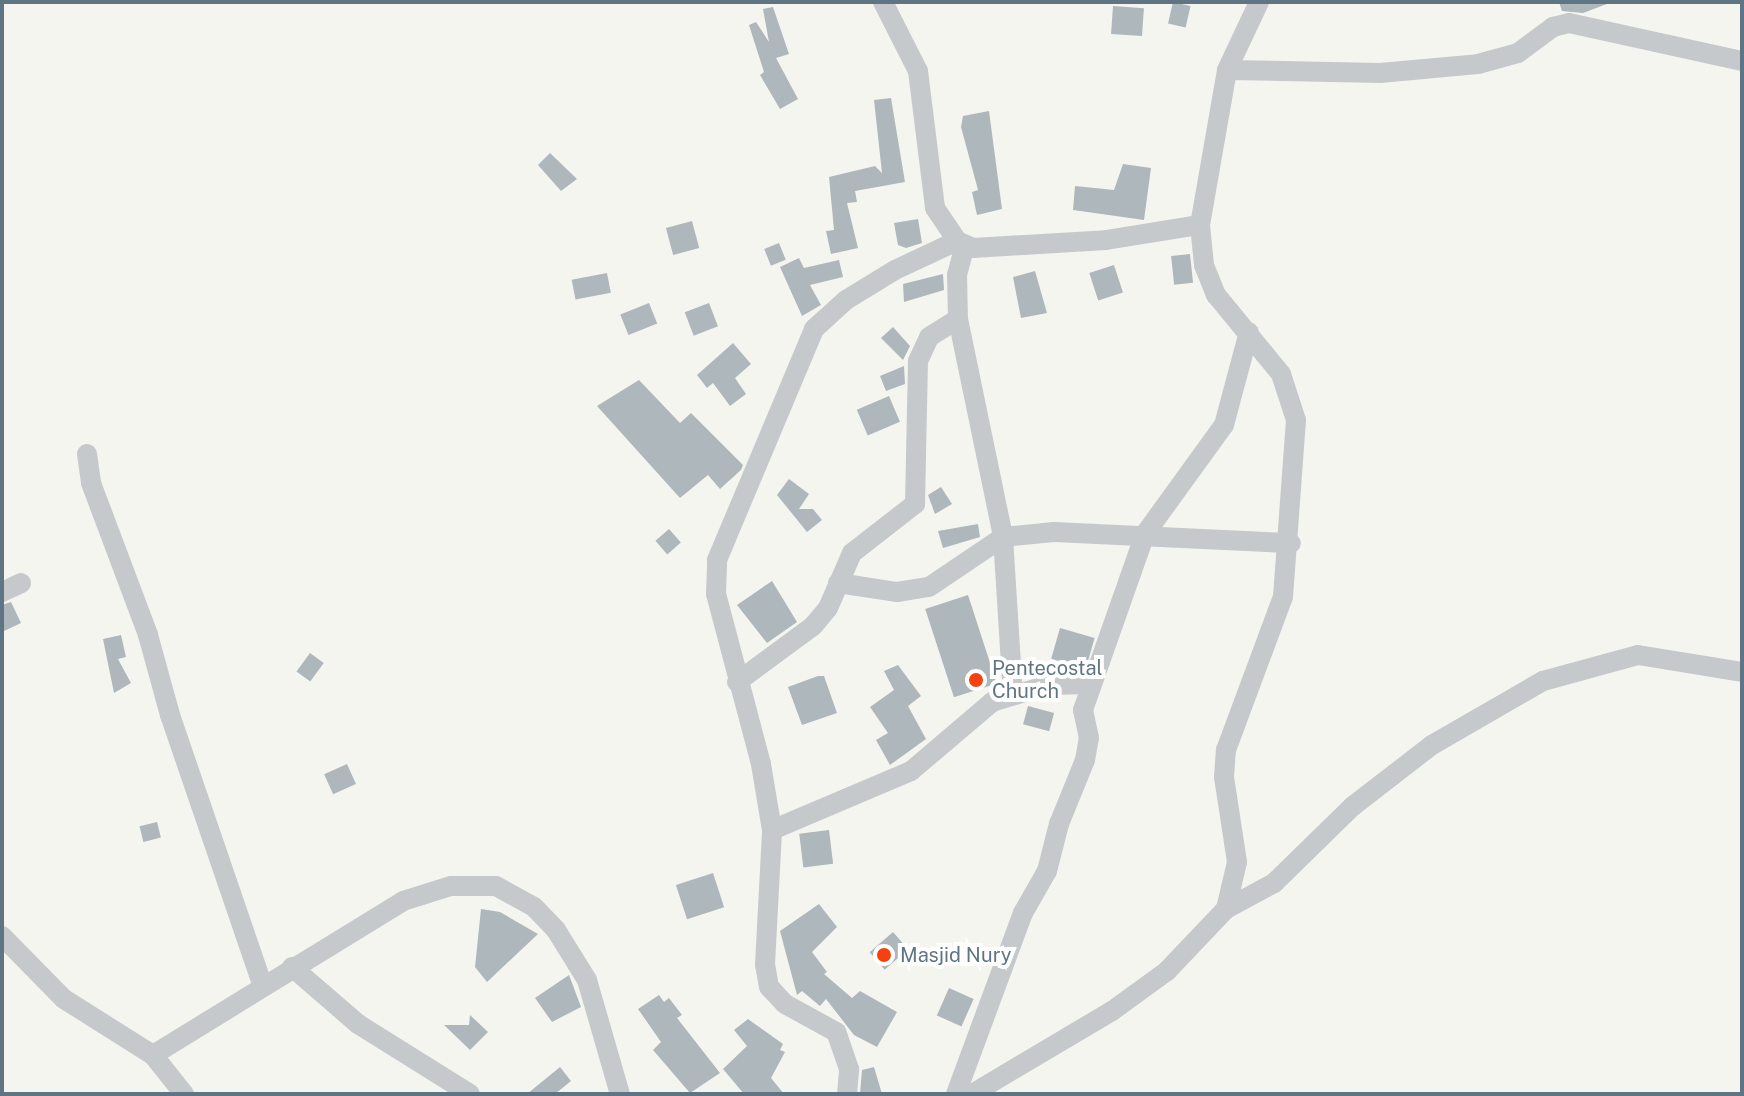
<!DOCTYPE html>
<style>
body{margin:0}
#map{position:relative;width:1744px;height:1096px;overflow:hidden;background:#f5f5f0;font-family:"Public Sans",sans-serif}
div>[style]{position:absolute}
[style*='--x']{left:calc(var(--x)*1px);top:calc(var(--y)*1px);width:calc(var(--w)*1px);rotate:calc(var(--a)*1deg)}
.building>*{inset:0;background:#aeb7bb;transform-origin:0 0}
.minor>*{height:20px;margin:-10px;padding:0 10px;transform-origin:10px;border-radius:10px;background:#c6c9cc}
.dots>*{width:22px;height:22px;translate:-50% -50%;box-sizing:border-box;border:4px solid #fff;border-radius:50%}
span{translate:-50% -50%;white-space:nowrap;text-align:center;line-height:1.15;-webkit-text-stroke:8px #fff;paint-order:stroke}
.poi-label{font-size:20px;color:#607584}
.left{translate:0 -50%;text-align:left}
.frame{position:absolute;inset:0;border:4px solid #607584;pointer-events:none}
</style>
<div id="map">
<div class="building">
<div style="left:1173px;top:2px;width:18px;height:22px;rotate:13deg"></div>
<div style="clip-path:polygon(1559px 2px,1607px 2px,1607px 4px,1583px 13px,1562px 11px)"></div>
<div style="left:1113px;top:6px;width:31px;height:28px;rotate:4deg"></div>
<div style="clip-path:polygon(773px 7px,789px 54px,776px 58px,798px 99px,780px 109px,760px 75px,764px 72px,749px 25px,756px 22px,769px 42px,763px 9px)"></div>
<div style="clip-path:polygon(891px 98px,905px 182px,855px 191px,857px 202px,847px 203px,858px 248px,831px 254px,826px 231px,834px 230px,829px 177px,875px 166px,882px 173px,874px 100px)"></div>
<div style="clip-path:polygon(989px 111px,1002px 209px,977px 215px,972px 192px,978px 190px,961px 127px,963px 116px)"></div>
<div style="clip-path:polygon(550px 153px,577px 179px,561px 191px,538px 165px)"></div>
<div style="clip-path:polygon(1123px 164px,1151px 168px,1144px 220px,1073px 210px,1075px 186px,1114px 190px)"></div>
<div style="clip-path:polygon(918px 219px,922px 243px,906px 248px,898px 245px,894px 223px)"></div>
<div style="left:692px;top:221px;width:28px;height:27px;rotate:75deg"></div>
<div style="left:779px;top:243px;width:18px;height:16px;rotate:68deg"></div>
<div style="left:1190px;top:254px;width:29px;height:19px;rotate:84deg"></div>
<div style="clip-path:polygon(799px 258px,804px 268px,839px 260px,843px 277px,810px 285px,821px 305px,802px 316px,780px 267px)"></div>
<div style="left:1114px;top:265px;width:29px;height:26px;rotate:72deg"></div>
<div style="clip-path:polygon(1035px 271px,1047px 313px,1021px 318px,1013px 277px)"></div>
<div style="left:607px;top:273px;width:20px;height:36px;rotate:79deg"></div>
<div style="clip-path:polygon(943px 274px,944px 290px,904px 302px,903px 284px)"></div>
<div style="left:649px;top:303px;width:22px;height:31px;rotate:68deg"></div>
<div style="left:709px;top:303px;width:25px;height:26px;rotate:69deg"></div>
<div style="clip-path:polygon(893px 327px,910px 346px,903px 360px,881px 338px)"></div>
<div style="clip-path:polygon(733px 343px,751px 364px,735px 378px,746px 394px,730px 406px,713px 383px,707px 388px,697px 375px)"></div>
<div style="clip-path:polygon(904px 366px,905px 384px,886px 391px,880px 376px)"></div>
<div style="clip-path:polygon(639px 380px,680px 423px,691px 413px,743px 465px,741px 470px,720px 489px,708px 475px,680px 498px,597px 406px)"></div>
<div style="left:889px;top:396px;width:28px;height:35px;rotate:67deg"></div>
<div style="clip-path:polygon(789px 479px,809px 494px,799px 509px,813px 509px,822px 520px,807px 532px,777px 495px)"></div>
<div style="clip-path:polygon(941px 487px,952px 504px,935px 514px,928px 495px)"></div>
<div style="clip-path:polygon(978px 524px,980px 537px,943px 548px,938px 531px)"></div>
<div style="left:669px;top:529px;width:18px;height:18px;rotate:49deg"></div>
<div style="clip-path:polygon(772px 581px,797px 622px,767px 643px,737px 605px)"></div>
<div style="left:968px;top:595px;width:93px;height:45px;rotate:72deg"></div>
<div style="clip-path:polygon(11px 602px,21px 623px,2px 632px,2px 605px)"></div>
<div style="left:1060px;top:628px;width:36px;height:32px;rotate:16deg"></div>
<div style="clip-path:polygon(121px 635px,126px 657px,118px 659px,131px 683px,114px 693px,103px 639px)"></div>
<div style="left:310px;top:653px;width:17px;height:23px;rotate:36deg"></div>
<div style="clip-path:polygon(898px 665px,921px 696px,908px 706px,926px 739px,890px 765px,876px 740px,888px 733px,870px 707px,894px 690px,884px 671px)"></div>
<div style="clip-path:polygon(818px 676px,824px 676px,837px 713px,802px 725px,788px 687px)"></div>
<div style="left:1028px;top:706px;width:27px;height:19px;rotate:15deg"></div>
<div style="left:347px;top:764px;width:22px;height:25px;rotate:66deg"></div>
<div style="left:157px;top:822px;width:16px;height:18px;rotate:76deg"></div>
<div style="left:829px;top:830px;width:34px;height:30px;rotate:83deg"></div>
<div style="left:713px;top:873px;width:36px;height:39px;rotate:72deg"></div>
<div style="clip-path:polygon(819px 904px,837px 927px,812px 952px,827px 972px,824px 974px,852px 998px,860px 991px,897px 1012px,877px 1047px,854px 1035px,826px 999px,820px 1006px,802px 991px,797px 995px,780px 931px)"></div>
<div style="clip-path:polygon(481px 909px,500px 912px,538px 934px,487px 982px,475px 967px)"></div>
<div style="left:893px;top:932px;width:23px;height:31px;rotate:49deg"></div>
<div style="clip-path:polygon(569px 975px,581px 1007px,552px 1022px,535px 998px)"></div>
<div style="left:949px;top:988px;width:27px;height:30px;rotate:24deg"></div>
<div style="clip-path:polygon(659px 995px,664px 1002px,669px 998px,682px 1015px,677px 1018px,720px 1073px,690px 1093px,653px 1050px,661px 1042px,638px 1009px)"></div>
<div style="clip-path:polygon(470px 1015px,488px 1032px,470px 1050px,444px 1025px,469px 1025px)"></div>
<div style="clip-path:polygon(748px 1019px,783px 1044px,780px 1050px,785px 1052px,771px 1078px,784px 1094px,744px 1094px,723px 1069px,747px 1046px,734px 1030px)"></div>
<div style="clip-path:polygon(560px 1067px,571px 1081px,555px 1094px,527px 1094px)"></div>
<div style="clip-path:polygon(874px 1067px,882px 1094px,860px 1094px,862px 1070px)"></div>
</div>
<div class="minor">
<div style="--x:883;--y:2;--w:77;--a:63.1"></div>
<div style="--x:918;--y:71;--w:138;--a:82.9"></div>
<div style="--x:935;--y:208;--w:40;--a:56"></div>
<div style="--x:957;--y:241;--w:17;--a:24"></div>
<div style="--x:973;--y:248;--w:133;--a:-3.4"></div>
<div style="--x:1106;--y:240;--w:95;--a:-9.1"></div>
<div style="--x:1227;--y:70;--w:153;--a:1.1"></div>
<div style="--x:1380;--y:73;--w:98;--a:-5.2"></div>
<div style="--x:1478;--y:64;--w:41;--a:-15.4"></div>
<div style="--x:1518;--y:53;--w:44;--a:-36.6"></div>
<div style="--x:1553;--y:27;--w:16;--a:-14"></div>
<div style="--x:1569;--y:23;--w:177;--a:12.4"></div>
<div style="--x:965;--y:245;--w:31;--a:105"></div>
<div style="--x:957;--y:275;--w:44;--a:88.7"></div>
<div style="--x:958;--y:319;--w:223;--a:78.3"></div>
<div style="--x:1003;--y:537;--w:157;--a:86.4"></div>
<div style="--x:87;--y:454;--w:29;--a:82"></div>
<div style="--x:91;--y:483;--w:162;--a:69.4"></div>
<div style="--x:148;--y:635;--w:83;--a:74.6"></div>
<div style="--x:170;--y:715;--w:287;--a:71.1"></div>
<div style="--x:838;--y:583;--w:60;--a:8.7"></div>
<div style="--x:897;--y:592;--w:32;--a:-9"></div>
<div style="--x:929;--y:587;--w:89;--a:-34"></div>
<div style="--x:1003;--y:537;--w:51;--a:-5.6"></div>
<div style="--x:1054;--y:532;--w:237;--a:2.7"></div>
<div style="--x:2;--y:592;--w:21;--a:-25"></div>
<div style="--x:737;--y:682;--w:94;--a:-36.4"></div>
<div style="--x:813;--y:626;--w:23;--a:-50"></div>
<div style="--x:828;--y:608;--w:60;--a:-66.4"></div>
<div style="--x:852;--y:553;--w:80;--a:-37.9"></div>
<div style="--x:915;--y:504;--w:143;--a:-88.8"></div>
<div style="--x:918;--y:361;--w:26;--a:-65"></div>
<div style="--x:929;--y:337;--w:34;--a:-32"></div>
<div style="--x:772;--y:830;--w:151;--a:-23"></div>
<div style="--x:911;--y:771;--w:106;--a:-40.4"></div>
<div style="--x:992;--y:702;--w:59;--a:-16.9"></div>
<div style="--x:1048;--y:685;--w:43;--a:-1.3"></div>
<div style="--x:1226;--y:909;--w:55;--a:-28.4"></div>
<div style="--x:1274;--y:883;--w:110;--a:-44.3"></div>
<div style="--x:1353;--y:806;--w:100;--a:-37.7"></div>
<div style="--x:1432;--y:745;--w:128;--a:-30"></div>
<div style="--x:1543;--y:681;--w:98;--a:-15.3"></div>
<div style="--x:1638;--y:655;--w:105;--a:9.3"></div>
<div style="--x:2;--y:936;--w:88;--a:45.5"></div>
<div style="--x:64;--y:999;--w:105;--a:32.2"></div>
<div style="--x:153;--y:1055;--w:50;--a:51.5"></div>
<div style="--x:292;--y:967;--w:87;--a:40.8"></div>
<div style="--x:358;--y:1024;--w:132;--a:32"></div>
<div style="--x:153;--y:1055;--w:294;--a:-31.6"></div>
<div style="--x:403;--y:901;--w:50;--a:-17.4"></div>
<div style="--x:451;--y:886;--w:45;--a:0"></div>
<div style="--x:496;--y:886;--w:43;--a:28.9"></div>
<div style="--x:534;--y:907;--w:32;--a:46"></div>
<div style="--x:556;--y:930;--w:59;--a:58.2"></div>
<div style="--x:587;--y:980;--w:119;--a:73.9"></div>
<div style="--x:847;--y:1094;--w:25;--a:-85"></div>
<div style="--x:849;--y:1069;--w:39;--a:-109"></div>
<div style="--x:836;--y:1032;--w:58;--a:-151.2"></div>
<div style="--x:785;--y:1004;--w:23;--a:-133"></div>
<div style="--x:769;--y:987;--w:22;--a:-100"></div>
<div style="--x:765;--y:965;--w:135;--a:-87"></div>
<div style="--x:772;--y:830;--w:67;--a:-99.5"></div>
<div style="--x:761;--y:764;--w:176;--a:-104.8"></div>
<div style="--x:716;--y:594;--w:34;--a:-88"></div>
<div style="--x:717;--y:560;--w:251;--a:-67.2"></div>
<div style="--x:814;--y:329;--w:43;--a:-42.2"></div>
<div style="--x:846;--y:300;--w:57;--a:-31.5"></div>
<div style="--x:895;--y:270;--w:68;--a:-25.1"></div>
<div style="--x:956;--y:1094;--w:193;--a:-69.7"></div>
<div style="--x:1023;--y:913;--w:48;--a:-60.3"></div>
<div style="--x:1047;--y:871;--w:49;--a:-75.7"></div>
<div style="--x:1059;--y:824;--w:69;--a:-67.9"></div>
<div style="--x:1085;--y:760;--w:22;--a:-80"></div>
<div style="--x:1089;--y:738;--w:29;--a:-102"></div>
<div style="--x:1083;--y:710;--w:187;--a:-70.6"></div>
<div style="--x:1145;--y:534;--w:135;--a:-54.1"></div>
<div style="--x:1224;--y:425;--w:96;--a:-75"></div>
<div style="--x:972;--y:1094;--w:163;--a:-30.7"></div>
<div style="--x:1112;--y:1011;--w:68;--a:-36"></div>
<div style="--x:1167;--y:971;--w:86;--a:-46.4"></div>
<div style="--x:1226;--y:909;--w:48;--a:-76.8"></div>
<div style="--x:1237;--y:862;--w:86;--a:-98.7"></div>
<div style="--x:1224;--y:777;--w:27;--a:-86"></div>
<div style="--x:1226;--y:750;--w:163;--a:-69.6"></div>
<div style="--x:1283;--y:597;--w:177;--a:-85.8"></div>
<div style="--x:1296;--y:420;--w:48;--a:-108.1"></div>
<div style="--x:1281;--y:374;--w:102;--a:-129.4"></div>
<div style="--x:1216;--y:295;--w:32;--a:-112"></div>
<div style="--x:1204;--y:265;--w:40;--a:-95.7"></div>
<div style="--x:1200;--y:225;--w:157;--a:-80.1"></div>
<div style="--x:1227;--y:70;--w:75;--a:-64.8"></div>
</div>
<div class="dots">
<div style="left:976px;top:680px;background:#f5400f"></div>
<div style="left:884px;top:955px;background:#f5400f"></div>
</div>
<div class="poi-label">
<span class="left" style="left:992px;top:680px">Pentecostal<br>Church</span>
<span class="left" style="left:900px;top:955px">Masjid Nury</span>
</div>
<div class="frame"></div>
</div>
